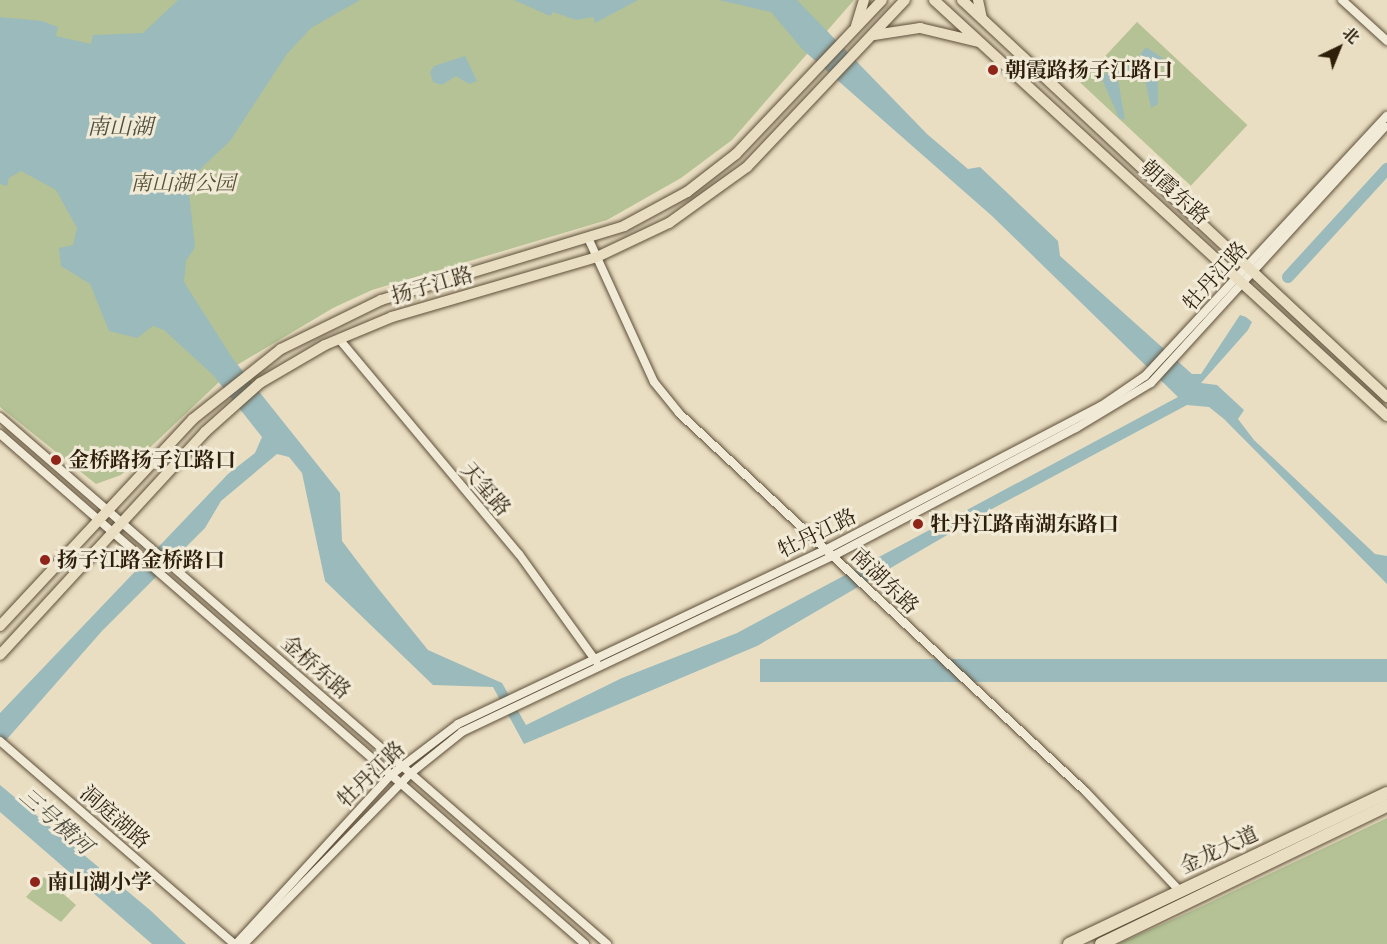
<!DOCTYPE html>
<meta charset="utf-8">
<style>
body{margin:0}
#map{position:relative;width:1387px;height:944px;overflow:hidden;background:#eadec2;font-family:"Gentium Book Plus","Noto Serif SC",serif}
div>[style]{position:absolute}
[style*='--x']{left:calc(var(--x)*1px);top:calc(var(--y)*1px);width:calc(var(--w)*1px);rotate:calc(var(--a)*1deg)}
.green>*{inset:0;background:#b4c295;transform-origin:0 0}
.water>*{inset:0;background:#9bbabc;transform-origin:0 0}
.river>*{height:12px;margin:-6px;padding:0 6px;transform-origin:6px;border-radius:6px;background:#9bbabc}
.roads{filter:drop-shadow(0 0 2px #5d4f39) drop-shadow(0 0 2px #5d4f39)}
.minor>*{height:8px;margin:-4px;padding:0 4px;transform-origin:4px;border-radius:4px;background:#f1ead7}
.major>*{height:10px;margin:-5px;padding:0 5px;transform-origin:5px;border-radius:5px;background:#eadec2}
.highway>*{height:12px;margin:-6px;padding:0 6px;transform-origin:6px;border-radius:6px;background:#eadec2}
.dots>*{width:16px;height:16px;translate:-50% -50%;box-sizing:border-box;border:3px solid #f1ead7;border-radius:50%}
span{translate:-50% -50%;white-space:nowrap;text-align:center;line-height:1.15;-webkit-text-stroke:6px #f1ead7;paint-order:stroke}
.poi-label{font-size:21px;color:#2e1f0b;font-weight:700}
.left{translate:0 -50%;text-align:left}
.park-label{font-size:21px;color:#565034;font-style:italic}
.street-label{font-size:21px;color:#2e1f0b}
.water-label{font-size:22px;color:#4f4e40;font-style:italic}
.north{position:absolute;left:1309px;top:18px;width:60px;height:60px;-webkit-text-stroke:4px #f1ead7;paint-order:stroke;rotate:43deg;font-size:16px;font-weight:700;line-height:24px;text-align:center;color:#2e1f0b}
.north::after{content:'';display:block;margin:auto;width:21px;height:27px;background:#2e1f0b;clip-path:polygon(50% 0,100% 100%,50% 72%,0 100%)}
</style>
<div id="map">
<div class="green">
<div style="clip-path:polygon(0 0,854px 0,732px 140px,681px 178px,607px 220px,372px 290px,333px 308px,237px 365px,121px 475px,96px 484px,0 407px)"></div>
<div style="left:1137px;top:22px;width:151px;height:83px;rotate:43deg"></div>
<div style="clip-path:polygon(1387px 818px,1387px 944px,1118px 944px,1196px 909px)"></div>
<div style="clip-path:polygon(44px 877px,76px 905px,61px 922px,26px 897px)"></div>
</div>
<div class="water">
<div style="clip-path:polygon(178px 0,360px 0,311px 28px,287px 54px,230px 141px,195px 174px,189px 192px,195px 247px,186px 261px,184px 282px,233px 359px,340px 493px,342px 541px,377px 587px,428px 650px,502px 683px,526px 725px,622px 678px,737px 633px,1178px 397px,992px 216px,803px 50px,771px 12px,719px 0,797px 0,927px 134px,968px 169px,980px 167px,1058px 241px,1060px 256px,1192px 374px,1201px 374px,1240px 315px,1246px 317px,1252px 322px,1248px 330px,1201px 383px,1217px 385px,1244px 410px,1238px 419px,1254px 440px,1375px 554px,1387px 556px,1387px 584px,1224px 419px,1209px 407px,1187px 405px,990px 510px,757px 646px,524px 744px,493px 687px,433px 685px,325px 581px,302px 473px,289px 457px,277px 454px,221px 501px,205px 528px,102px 631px,0 747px,0 713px,228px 474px,255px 453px,262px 437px,213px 375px,164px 330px,153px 326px,137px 338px,109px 331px,90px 284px,61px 266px,59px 248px,73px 245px,77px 228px,56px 190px,21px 171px,9px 178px,7px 186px,0 184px,0 17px,42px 21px,58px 27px,56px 36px,91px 44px,93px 35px,143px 33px)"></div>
<div style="clip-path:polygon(514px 0,638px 0,595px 23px,593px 17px,576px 20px,553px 12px,550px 16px)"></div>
<div style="clip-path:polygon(1146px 47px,1170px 63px,1149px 72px,1158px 81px,1158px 104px,1151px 108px,1144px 75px,1118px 80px,1125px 120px,1119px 118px,1101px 77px,1122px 62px,1136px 61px)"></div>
<div style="clip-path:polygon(465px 56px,477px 81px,469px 84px,456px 76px,442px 85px,433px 82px,430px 72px,434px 66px)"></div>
<div style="left:1387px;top:659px;width:23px;height:627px;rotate:90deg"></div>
<div style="clip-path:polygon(0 785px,150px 910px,186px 944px,152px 944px,0 812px)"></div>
</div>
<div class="river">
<div style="--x:1288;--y:277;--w:147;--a:-47.5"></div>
</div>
<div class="roads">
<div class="minor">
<div style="--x:1342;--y:0;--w:61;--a:42.3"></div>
<div style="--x:589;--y:240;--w:156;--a:65.4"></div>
<div style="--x:654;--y:382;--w:40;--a:51"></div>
<div style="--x:679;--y:413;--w:556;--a:42.96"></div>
<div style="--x:1086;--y:792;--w:135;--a:46.5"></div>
<div style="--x:339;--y:339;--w:280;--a:50.1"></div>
<div style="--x:519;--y:554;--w:132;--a:54.3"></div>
<div style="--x:0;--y:417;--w:804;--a:40.96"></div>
<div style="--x:0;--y:434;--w:776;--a:41.08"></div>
<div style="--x:0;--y:741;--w:310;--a:40.9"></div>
<div style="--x:236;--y:944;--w:229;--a:-47.5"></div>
<div style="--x:391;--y:775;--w:84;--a:-37.3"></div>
<div style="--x:458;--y:724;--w:408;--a:-25.4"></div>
<div style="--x:827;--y:549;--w:309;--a:-27.6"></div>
<div style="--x:1101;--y:406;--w:53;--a:-34.3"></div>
<div style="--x:1145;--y:376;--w:355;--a:-47.1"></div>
<div style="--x:244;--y:944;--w:239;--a:-45.7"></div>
<div style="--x:411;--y:773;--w:65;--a:-38.8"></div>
<div style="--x:462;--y:732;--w:411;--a:-25.4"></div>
<div style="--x:833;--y:556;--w:275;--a:-27.8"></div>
<div style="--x:1076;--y:428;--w:87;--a:-31"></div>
<div style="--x:1151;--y:383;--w:347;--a:-47.6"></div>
</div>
<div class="major">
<div style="--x:934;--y:0;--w:615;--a:42.56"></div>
<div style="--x:962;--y:0;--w:582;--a:43.05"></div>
<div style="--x:978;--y:0;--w:19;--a:78"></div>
<div style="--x:856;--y:26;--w:27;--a:-73"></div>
<div style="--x:874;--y:35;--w:47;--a:-8.7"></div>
<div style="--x:920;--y:28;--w:61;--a:13.3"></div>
<div style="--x:0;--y:626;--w:283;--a:-47"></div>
<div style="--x:193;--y:419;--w:112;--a:-38.5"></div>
<div style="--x:281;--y:349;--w:111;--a:-26.1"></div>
<div style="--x:381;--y:300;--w:254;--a:-16.9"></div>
<div style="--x:624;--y:226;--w:72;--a:-28.4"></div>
<div style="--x:687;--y:192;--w:62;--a:-37.8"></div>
<div style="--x:736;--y:154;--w:212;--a:-46.5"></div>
<div style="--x:0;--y:655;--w:303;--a:-47.4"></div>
<div style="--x:205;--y:432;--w:74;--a:-41.7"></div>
<div style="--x:260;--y:383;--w:75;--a:-30.3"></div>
<div style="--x:325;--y:345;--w:73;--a:-22.7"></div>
<div style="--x:392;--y:317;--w:214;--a:-16.3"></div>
<div style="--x:597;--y:257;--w:80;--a:-25.3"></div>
<div style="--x:669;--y:223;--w:96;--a:-35.7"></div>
<div style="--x:747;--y:167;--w:230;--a:-46.6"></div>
</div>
<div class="highway">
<div style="--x:1069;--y:944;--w:352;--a:-25.4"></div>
<div style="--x:1101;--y:944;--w:318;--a:-25.8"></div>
</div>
</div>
<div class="dots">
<div style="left:993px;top:70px;background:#8f2418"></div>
<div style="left:56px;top:460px;background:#8f2418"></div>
<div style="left:918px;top:524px;background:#8f2418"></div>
<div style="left:45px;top:560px;background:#8f2418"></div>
<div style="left:35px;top:882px;background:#8f2418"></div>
</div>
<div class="poi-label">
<span class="left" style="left:1005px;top:70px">朝霞路扬子江路口</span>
<span class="left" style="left:68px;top:460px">金桥路扬子江路口</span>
<span class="left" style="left:930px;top:524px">牡丹江路南湖东路口</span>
<span class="left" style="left:57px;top:560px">扬子江路金桥路口</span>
<span class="left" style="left:47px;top:882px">南山湖小学</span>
</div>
<div class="park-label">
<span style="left:183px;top:183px">南山湖公园</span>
</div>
<div class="street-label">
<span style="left:1175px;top:192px;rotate:42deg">朝霞东路</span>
<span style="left:1215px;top:276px;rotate:-48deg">牡丹江路</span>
<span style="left:432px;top:285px;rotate:-16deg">扬子江路</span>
<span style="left:486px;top:489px;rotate:49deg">天玺路</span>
<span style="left:817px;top:533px;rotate:-26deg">牡丹江路</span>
<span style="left:885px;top:581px;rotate:44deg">南湖东路</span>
<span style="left:316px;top:667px;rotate:41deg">金桥东路</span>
<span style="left:371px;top:774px;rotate:-44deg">牡丹江路</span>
<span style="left:115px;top:817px;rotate:41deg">洞庭湖路</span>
<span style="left:1219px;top:850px;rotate:-25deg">金龙大道</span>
</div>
<div class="water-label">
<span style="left:120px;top:127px">南山湖</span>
<span style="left:56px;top:821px;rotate:41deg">三号横河</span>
</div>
<div class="north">北</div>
</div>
